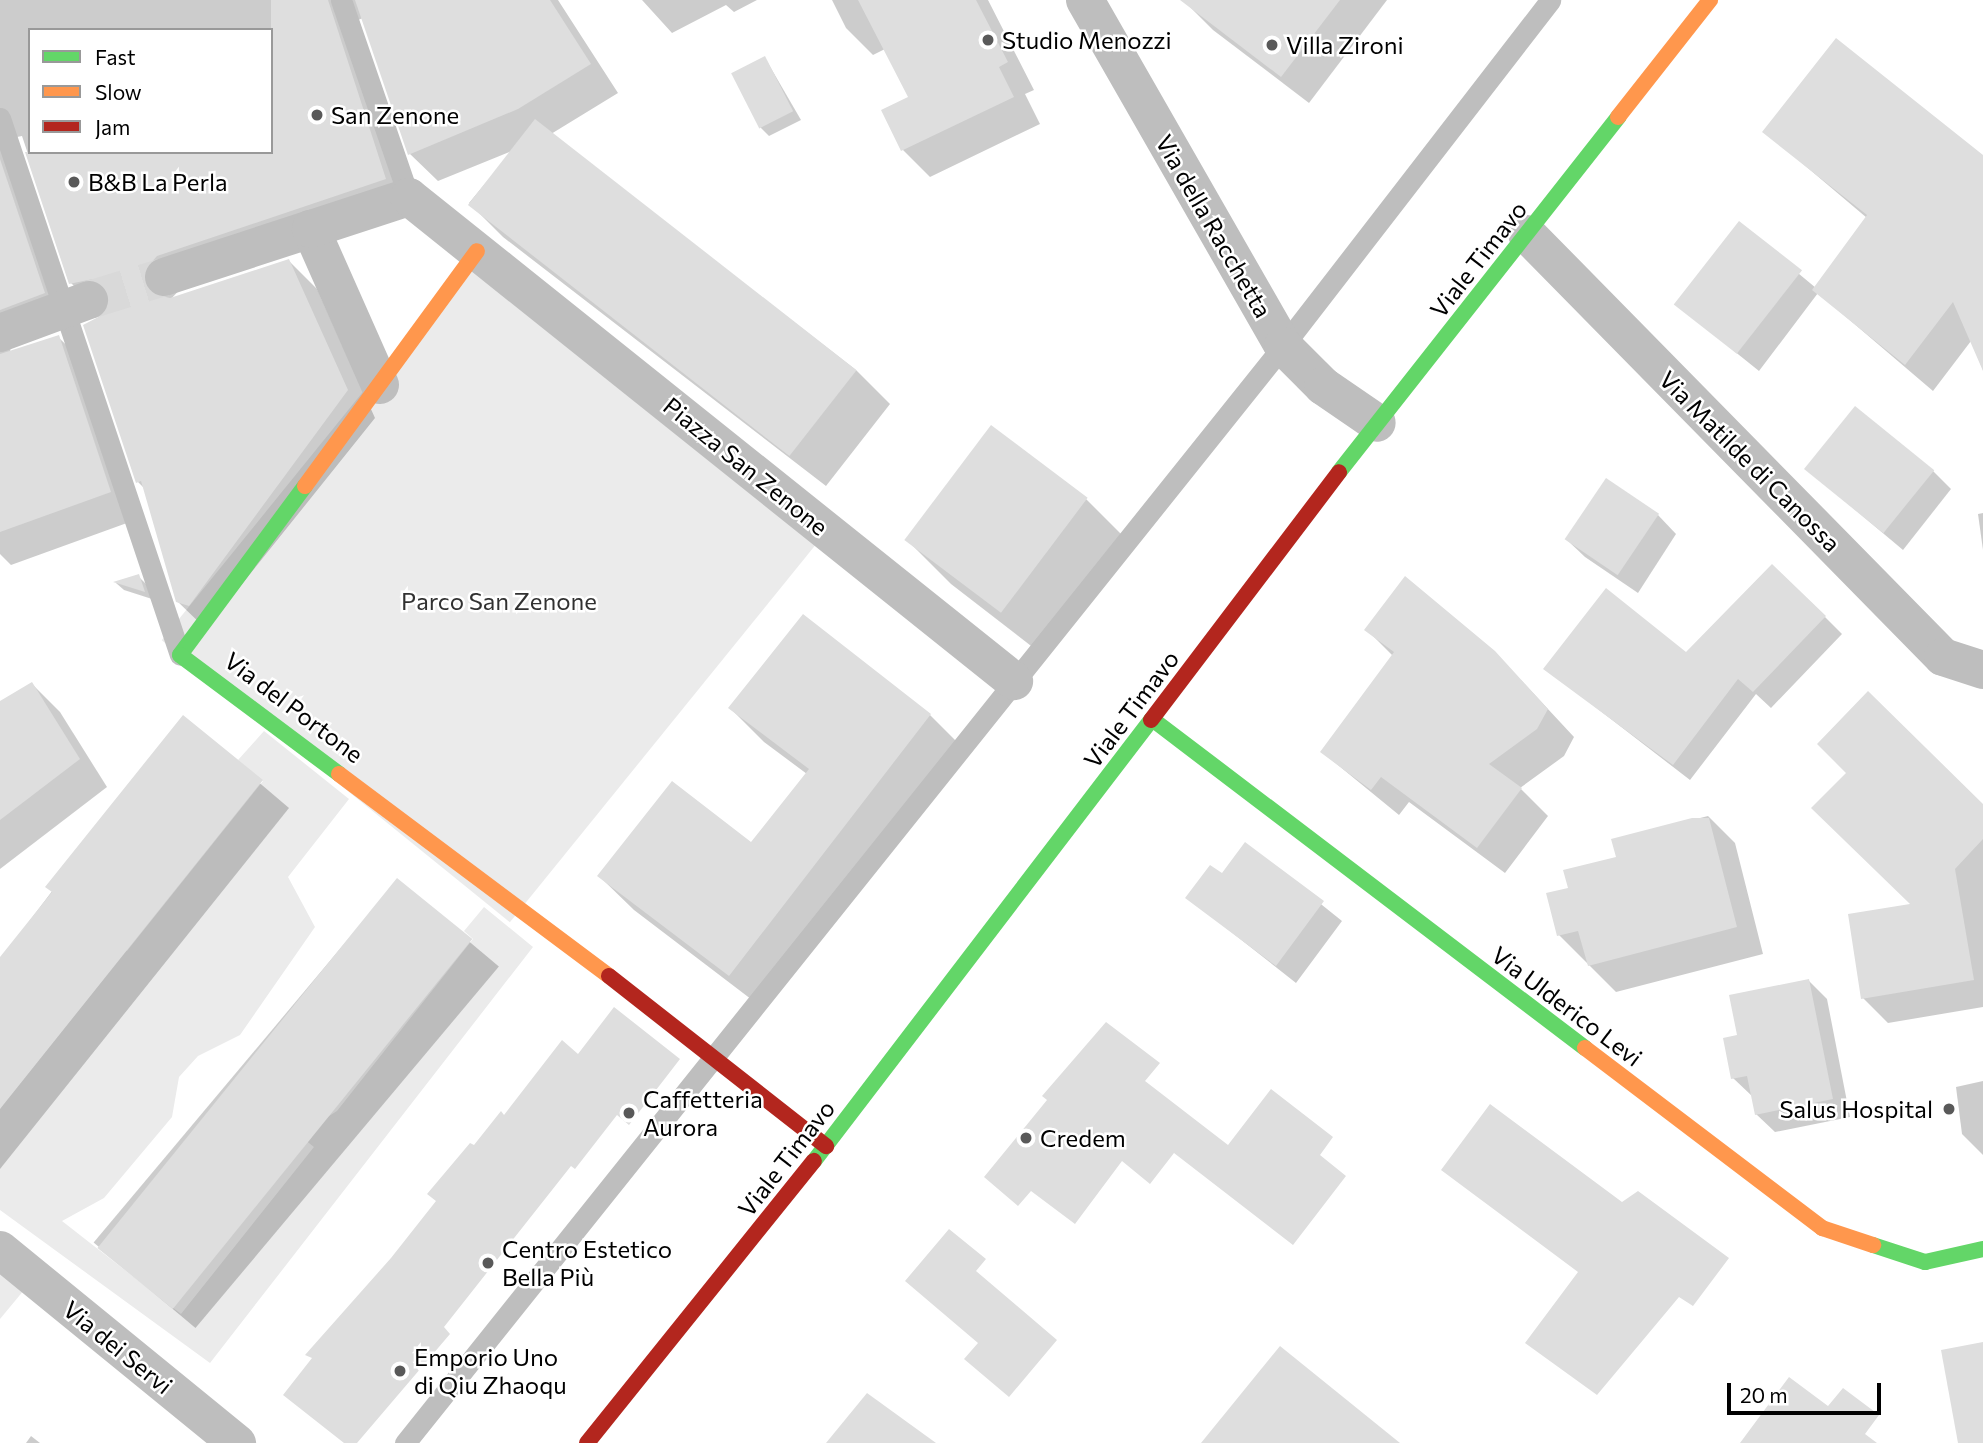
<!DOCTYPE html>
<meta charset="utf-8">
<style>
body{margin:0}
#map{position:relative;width:1983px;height:1443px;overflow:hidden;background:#fff;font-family:Commissioner,sans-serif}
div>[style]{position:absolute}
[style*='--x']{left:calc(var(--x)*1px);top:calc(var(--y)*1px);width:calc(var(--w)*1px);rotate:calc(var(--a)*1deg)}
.green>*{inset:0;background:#ebebeb;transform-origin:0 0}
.shadow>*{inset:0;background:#0003;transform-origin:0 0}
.building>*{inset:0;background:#dedede;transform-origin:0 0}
.street-tunnel>*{height:38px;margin-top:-19px;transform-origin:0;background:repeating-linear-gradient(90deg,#d9d9d9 0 38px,transparent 0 57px)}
.lane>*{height:21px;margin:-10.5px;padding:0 10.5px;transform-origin:10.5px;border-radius:10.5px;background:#bebebe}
.street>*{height:38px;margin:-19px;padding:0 19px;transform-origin:19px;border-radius:19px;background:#bebebe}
.fast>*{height:16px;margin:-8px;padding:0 8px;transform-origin:8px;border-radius:8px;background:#63d668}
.slow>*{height:16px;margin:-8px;padding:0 8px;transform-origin:8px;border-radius:8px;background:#ff974d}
.jam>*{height:16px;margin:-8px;padding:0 8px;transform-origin:8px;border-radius:8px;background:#b3261e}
.dots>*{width:19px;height:19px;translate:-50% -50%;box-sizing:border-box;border:4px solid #fff;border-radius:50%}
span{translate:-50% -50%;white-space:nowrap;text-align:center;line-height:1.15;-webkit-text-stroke:5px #fff;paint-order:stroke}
.poi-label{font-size:24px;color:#000}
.left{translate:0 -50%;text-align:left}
.right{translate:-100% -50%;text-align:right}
.street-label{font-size:24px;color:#000}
.park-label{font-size:24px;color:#313131}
.legend{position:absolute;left:28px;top:28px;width:245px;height:126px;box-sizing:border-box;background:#fff;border:2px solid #999;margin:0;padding:9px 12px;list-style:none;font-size:21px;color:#000}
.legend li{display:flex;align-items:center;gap:14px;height:35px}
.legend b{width:35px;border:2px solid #999}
.scale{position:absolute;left:1727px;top:1383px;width:154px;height:32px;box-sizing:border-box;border:4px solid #000;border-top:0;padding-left:9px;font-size:21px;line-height:24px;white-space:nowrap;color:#000;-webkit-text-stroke:5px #fff;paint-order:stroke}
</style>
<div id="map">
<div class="green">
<div style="left:477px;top:251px;width:448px;height:501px;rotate:39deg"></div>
<div style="clip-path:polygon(264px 731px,349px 799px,288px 877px,315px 927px,240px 1035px,198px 1056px,179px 1077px,172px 1117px,104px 1198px,62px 1221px,181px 1314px,314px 1147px,299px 1135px,337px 1111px,473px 939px,464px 931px,484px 907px,533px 947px,210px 1363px,0 1210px,0 1109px,113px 940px,127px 951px,263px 781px,238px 760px)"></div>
<div style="clip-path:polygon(0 1250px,34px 1278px,0 1319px)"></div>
</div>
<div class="shadow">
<div style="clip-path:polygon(evenodd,0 0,558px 0,618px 93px,551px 134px,856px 370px,890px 404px,826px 486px,503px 237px,469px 203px,512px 151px,438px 181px,410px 154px,363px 18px,358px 20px,413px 207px,185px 284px,170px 300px,289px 261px,317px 289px,375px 418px,206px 629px,177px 601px,146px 490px,138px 482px,109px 309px,99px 311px,71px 283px,22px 136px,17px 137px,72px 321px,11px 346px,10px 352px,58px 337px,86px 364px,138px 519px,11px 565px,0 554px,0 0,30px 30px,271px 30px,271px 152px,30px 152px,30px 30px)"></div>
<div style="clip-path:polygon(642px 0,757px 0,734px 12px,726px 5px,672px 33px)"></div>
<div style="clip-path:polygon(832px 0,988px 0,1034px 90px,1025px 94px,1040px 124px,930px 177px,903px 150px,910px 98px,885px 49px,873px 55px,846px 28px)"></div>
<div style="clip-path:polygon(1189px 0,1387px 0,1309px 103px,1213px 30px,1186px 3px)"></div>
<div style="clip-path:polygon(765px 58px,801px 120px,769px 136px,760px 127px)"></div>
<div style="clip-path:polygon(1764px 131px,1983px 157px,1983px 370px,1971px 341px,1933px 391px,1818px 293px,1759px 371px,1678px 306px,1739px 224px,1816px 288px,1867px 218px)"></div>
<div style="clip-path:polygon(1809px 471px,1933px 471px,1951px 489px,1903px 550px)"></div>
<div style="clip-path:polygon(1086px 499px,1131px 544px,1044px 656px,951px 584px,906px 539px)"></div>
<div style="clip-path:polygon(1983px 513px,1983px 550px,1978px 514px)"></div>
<div style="clip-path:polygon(1658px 515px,1676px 534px,1638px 593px,1585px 557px,1566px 539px)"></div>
<div style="clip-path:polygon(138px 576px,147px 585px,152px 599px,124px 590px,116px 583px)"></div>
<div style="clip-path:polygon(1825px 617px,1842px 634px,1771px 708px,1756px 694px,1690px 780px,1546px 669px,1686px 655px)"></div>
<div style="clip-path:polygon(1367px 630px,1521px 680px,1574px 737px,1564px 756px,1520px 788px,1548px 816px,1505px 873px,1409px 802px,1399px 815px,1322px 752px,1393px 656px)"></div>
<div style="clip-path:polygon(32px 684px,60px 712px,107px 787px,0 869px,0 703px)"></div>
<div style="clip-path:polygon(730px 708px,930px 715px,964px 749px,764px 1009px,634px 910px,599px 876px,752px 845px,807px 774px,764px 742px)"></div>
<div style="clip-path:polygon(183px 718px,289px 808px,0 1169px,0 960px)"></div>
<div style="clip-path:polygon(1848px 773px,1983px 806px,1983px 1007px,1888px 1023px,1863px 998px,1913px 906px)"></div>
<div style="clip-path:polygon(1708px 816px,1735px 843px,1763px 954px,1616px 992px,1559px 935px,1570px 889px,1618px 858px,1613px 840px)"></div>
<div style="clip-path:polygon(1246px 844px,1342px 921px,1296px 983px,1188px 898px,1222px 875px)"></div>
<div style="left:397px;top:881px;width:133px;height:472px;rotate:40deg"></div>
<div style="clip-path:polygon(1809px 981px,1827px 999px,1850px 1117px,1775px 1132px,1756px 1114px,1753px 1097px,1733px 1078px,1739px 1037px)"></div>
<div style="clip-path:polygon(1983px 1081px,1983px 1155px,1962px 1134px,1956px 1087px)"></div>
<div style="clip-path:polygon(31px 1436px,40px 1443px,26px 1443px)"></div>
</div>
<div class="building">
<div style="clip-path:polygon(271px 0,328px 0,386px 179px,157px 256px,143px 272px,149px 293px,170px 298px,289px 259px,348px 390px,189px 606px,176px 602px,141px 481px,136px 483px,83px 325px,106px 313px,110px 293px,93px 279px,69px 284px,25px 152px,271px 152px)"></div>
<div style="clip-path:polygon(355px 0,550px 0,591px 64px,518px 109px,408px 155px)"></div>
<div style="clip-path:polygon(858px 0,976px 0,1008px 62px,999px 67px,1014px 97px,901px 151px,881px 110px,908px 97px)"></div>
<div style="clip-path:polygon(1180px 0,1340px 0,1281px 77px)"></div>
<div style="clip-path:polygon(1836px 38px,1983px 155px,1983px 371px,1953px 302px,1905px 365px,1812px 290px,1867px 215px,1762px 132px)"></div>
<div style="left:765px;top:56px;width:62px;height:38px;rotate:63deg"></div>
<div style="left:535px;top:119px;width:408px;height:109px;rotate:38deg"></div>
<div style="clip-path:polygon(0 159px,45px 293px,0 310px)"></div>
<div style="left:1739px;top:221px;width:80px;height:106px;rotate:38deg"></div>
<div style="clip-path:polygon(59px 335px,111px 492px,0 532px,0 354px)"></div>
<div style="left:1855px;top:406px;width:102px;height:81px;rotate:39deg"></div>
<div style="left:991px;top:425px;width:121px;height:144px;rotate:37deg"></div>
<div style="left:1606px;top:478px;width:64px;height:74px;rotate:34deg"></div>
<div style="clip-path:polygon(1772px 564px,1826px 616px,1753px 692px,1738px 679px,1673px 765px,1543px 669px,1606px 588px,1686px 652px)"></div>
<div style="clip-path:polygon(139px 574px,145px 592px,113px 582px)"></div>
<div style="clip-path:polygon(1405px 576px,1495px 651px,1548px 709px,1537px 729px,1489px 764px,1522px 788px,1477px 848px,1381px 777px,1371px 790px,1320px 752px,1394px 652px,1364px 630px)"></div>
<div style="clip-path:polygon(803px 614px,931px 714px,729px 976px,597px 876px,672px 781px,751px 842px,809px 769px,728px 708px)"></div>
<div style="clip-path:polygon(32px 682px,80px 759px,0 820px,0 701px)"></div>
<div style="clip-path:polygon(1868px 691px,1983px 804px,1983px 839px,1955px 869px,1974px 980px,1861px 999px,1848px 914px,1910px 904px,1811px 808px,1846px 773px,1817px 744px)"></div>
<div style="clip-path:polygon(183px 715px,263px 780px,0 1109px,0 957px,52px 892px,45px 887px)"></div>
<div style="clip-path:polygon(1692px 818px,1709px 818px,1737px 927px,1588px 966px,1578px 931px,1557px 936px,1546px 893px,1568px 888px,1563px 870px,1616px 857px,1611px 839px)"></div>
<div style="clip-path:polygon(1245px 842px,1324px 901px,1276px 966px,1185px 898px,1210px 865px,1222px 873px)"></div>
<div style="left:397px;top:878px;width:97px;height:476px;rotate:39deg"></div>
<div style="clip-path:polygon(1809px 979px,1833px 1099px,1755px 1115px,1747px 1076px,1731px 1079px,1723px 1038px,1737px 1035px,1729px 995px)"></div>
<div style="clip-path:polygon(614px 1007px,680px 1059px,629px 1125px,617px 1115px,575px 1169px,571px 1166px,444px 1327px,450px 1334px,357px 1443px,344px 1443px,283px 1395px,312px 1358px,305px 1355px,391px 1258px,436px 1201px,427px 1194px,470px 1143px,474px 1145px,501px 1111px,504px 1115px,562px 1040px,578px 1054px)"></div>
<div style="clip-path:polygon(1106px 1022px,1160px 1063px,1145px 1081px,1228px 1145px,1271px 1089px,1333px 1137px,1320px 1155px,1346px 1176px,1293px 1245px,1174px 1153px,1150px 1184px,1122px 1161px,1075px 1224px,1031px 1191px,1018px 1206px,984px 1177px,1047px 1100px,1042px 1096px)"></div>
<div style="clip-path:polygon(1490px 1104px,1622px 1202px,1638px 1191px,1729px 1258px,1693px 1306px,1679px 1297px,1597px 1395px,1525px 1343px,1578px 1272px,1441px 1170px)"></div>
<div style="clip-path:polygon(949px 1229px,986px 1259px,976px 1271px,1057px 1340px,1009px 1397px,964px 1359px,978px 1343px,905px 1281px)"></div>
<div style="clip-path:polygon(1983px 1342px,1983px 1443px,1958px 1443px,1941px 1350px)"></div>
<div style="clip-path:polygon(1280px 1346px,1400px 1443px,1201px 1443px)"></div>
<div style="clip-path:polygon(1789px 1377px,1828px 1406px,1843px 1388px,1879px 1415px,1865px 1434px,1877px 1443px,1740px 1443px)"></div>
<div style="clip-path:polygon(867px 1393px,936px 1443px,826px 1443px)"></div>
</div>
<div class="street-tunnel">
<div style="--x:89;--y:300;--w:78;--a:-17"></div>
</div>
<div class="lane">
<div style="--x:341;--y:0;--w:208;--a:71"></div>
<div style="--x:0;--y:118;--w:566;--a:71.47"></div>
<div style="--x:405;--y:1443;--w:1405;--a:-51.33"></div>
<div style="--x:1283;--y:346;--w:437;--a:-52.3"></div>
</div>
<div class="street">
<div style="--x:1085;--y:0;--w:399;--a:60.2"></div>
<div style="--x:1283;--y:346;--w:57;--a:45"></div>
<div style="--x:1323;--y:386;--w:65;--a:34.4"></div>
<div style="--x:1527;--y:234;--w:593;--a:45.48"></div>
<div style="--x:1943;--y:657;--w:42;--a:18"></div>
<div style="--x:164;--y:277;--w:155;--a:-18.1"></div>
<div style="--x:0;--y:333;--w:95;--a:-20.3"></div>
<div style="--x:380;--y:385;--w:171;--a:-113.9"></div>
<div style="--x:311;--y:229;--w:103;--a:-18.1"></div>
<div style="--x:409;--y:197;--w:775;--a:38.66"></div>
<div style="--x:0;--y:1250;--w:306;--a:39.2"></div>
</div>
<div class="fast">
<div style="--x:1339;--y:472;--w:452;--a:-51.8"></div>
<div style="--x:305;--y:486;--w:210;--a:126.5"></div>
<div style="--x:180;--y:655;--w:199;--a:36.8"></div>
<div style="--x:1152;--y:719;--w:544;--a:37.23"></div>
<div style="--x:814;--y:1161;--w:555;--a:-52.61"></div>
<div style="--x:1873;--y:1245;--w:55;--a:18.1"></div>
<div style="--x:1925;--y:1262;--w:59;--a:-12.6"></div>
</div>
<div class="slow">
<div style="--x:1618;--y:117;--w:149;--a:-51.8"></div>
<div style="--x:305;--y:486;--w:291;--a:-53.8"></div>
<div style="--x:339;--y:774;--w:337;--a:36.8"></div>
<div style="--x:1585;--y:1048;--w:298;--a:37.2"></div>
<div style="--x:1822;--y:1228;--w:54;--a:18.4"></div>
</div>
<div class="jam">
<div style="--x:1151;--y:720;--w:311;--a:-52.8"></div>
<div style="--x:609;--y:976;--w:276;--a:38.1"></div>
<div style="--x:587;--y:1443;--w:362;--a:-51.2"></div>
</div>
<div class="dots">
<div style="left:988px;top:40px;background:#595959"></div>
<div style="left:1272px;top:45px;background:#595959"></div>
<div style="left:317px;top:115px;background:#595959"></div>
<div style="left:74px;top:182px;background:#595959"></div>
<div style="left:1949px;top:1109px;background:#595959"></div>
<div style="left:629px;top:1113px;background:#595959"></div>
<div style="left:1026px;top:1138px;background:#595959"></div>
<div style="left:488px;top:1263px;background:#595959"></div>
<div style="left:400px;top:1371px;background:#595959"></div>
</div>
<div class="poi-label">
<span class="left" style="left:1002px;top:40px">Studio Menozzi</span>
<span class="left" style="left:1286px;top:45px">Villa Zironi</span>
<span class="left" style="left:331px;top:115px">San Zenone</span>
<span class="left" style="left:88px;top:182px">B&amp;B La Perla</span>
<span class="left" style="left:643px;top:1113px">Caffetteria<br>Aurora</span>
<span class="right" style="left:1933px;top:1109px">Salus Hospital</span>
<span class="left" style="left:1040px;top:1138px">Credem</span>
<span class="left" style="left:502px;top:1263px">Centro Estetico<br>Bella Più</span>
<span class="left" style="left:414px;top:1371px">Emporio Uno<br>di Qiu Zhaoqu</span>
</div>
<div class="street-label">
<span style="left:1214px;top:226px;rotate:60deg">Via della Racchetta</span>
<span style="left:1478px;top:259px;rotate:-52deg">Viale Timavo</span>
<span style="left:1750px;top:461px;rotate:45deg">Via Matilde di Canossa</span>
<span style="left:746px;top:466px;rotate:39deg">Piazza San Zenone</span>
<span style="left:294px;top:707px;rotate:37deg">Via del Portone</span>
<span style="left:1131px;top:709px;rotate:-53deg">Viale Timavo</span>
<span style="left:1567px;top:1006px;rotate:37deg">Via Ulderico Levi</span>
<span style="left:786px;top:1158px;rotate:-52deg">Viale Timavo</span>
<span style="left:118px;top:1347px;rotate:39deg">Via dei Servi</span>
</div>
<div class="park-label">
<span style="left:499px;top:601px">Parco San Zenone</span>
</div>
<ul class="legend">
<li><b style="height:9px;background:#63d668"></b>Fast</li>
<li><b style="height:9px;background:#ff974d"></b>Slow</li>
<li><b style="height:9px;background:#b3261e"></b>Jam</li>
</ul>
<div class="scale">20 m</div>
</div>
